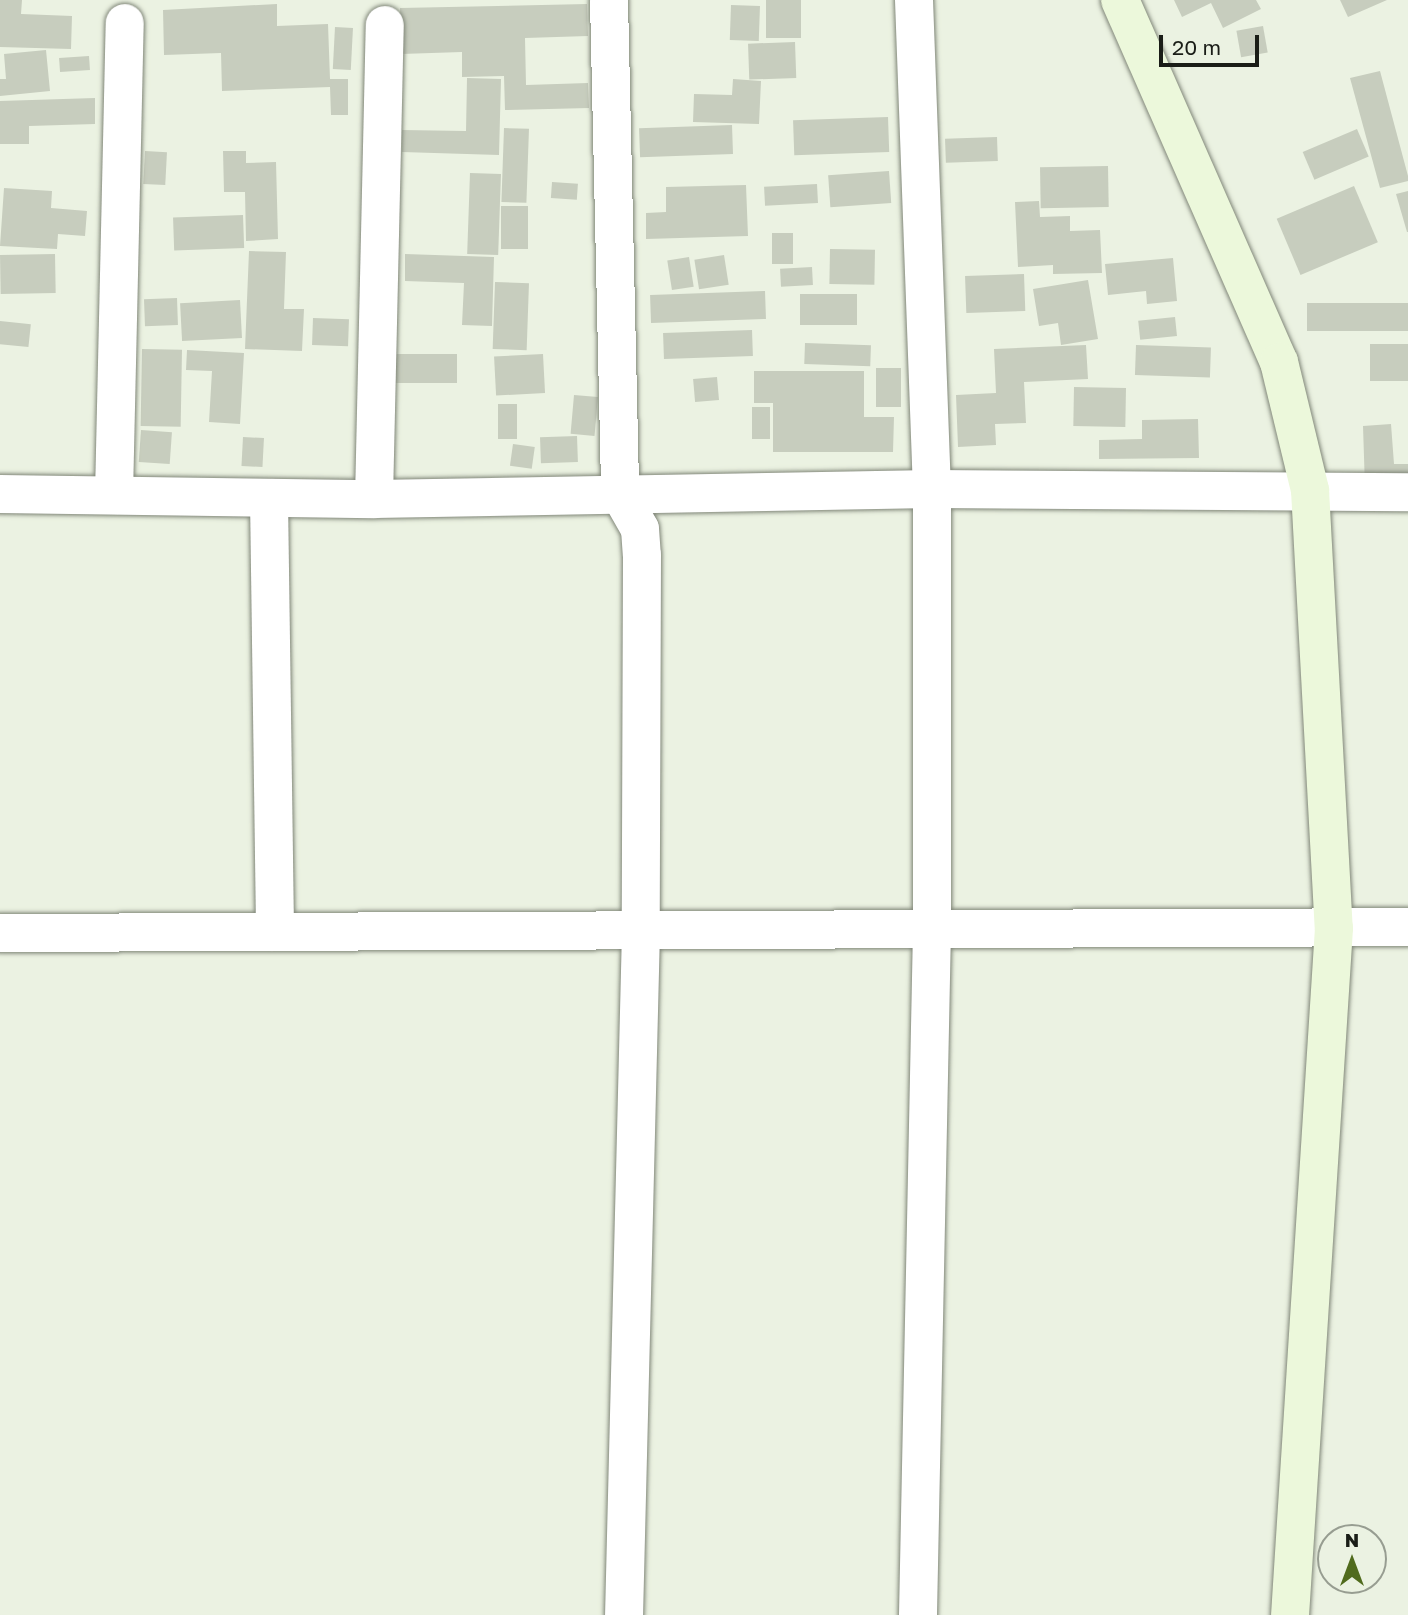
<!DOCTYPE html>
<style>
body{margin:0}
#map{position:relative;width:1408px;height:1615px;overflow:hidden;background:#ebf2e2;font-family:"Golos Text",sans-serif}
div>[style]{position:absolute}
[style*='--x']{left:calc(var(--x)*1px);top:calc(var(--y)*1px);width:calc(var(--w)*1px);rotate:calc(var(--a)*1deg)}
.building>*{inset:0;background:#c7cdbe;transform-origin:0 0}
.roads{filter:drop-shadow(0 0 2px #818779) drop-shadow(0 0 2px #818779)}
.street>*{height:38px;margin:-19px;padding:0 19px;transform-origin:19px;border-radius:19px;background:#fff}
.secondary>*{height:38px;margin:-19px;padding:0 19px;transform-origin:19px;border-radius:19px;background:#ecf8db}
span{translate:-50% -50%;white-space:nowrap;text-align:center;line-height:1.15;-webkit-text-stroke:5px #ebf2e2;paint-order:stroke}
.north{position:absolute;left:1317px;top:1524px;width:70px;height:70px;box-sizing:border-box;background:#ebf2e2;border:2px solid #979d91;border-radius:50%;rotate:0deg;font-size:19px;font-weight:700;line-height:28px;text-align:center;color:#1a1d17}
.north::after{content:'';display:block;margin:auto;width:24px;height:32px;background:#506b1d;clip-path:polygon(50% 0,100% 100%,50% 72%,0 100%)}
.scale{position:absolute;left:1159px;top:35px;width:100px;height:32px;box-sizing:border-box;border:4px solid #1a1d17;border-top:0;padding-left:9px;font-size:21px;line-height:24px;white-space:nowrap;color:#1a1d17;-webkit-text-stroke:5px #ebf2e2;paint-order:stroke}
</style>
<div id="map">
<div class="building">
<div style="clip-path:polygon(0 0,22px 0,21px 14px,72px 16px,71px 49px,0 47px)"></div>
<div style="left:766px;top:0;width:35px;height:38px"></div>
<div style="clip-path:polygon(1174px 0,1256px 0,1261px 9px,1223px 28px,1211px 3px,1182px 17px)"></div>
<div style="clip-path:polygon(1340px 0,1387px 0,1348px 17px)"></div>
<div style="clip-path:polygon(277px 4px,277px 26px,328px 24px,330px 79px,348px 79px,348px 115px,331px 115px,330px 87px,222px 91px,221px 53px,164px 55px,163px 10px)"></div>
<div style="clip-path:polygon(587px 4px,588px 36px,525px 38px,526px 85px,588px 83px,589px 108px,505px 110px,504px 76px,462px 77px,462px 52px,401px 54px,400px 8px)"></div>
<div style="left:731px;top:5px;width:29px;height:35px;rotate:2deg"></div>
<div style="left:1263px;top:26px;width:27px;height:27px;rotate:80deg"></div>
<div style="left:335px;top:27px;width:18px;height:42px;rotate:3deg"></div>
<div style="left:795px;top:42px;width:36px;height:47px;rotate:88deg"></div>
<div style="clip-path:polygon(46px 50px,50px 91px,0 96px,0 79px,6px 79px,4px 54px)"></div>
<div style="left:89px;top:56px;width:14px;height:30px;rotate:86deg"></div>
<div style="clip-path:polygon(1380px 71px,1408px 176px,1408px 181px,1380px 188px,1350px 78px)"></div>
<div style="clip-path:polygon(467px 78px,501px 79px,499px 155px,402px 152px,402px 130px,466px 131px)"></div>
<div style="clip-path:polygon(733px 79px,761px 81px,759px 124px,693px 122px,694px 94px,732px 95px)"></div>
<div style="clip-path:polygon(95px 98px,95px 124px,29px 126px,29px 144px,0 144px,0 101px)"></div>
<div style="left:888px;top:117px;width:35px;height:95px;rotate:88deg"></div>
<div style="left:732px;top:125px;width:29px;height:93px;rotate:88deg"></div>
<div style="left:504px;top:128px;width:25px;height:74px;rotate:2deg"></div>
<div style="left:1357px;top:129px;width:30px;height:59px;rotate:67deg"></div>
<div style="left:997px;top:137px;width:24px;height:52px;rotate:88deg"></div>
<div style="left:145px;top:151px;width:22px;height:33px;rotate:3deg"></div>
<div style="clip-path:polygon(223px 151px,246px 151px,246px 163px,276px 162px,278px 239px,246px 241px,245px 192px,224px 192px)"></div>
<div style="left:1108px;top:166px;width:41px;height:68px;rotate:89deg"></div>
<div style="left:889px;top:171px;width:32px;height:61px;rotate:86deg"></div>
<div style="left:470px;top:173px;width:31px;height:81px;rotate:2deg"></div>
<div style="left:552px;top:182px;width:26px;height:16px;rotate:4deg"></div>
<div style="left:817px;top:184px;width:19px;height:53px;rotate:87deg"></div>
<div style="clip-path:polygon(746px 185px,748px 236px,646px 239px,646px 213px,666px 212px,666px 187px)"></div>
<div style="left:1354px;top:186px;width:61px;height:84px;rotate:67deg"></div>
<div style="clip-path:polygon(4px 188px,52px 191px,51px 208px,87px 211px,85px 236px,58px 234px,57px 249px,0 246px)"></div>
<div style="clip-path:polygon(1408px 191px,1408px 232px,1407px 232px,1396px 194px)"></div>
<div style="clip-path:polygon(1039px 201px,1040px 217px,1070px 216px,1070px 231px,1100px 230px,1102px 273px,1053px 274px,1053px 265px,1018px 267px,1015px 202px)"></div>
<div style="left:501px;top:206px;width:27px;height:43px"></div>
<div style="left:243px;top:215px;width:33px;height:70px;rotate:88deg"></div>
<div style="left:772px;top:233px;width:21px;height:31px"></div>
<div style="left:830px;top:249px;width:45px;height:35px;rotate:1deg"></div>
<div style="clip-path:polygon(249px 251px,286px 252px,284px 309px,304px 309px,302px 351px,245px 349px)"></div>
<div style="left:55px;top:254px;width:39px;height:55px;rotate:89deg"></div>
<div style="clip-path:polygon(405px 254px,494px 257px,492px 326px,462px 325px,464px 283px,405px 281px)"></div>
<div style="left:724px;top:255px;width:30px;height:30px;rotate:81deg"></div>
<div style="left:689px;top:257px;width:30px;height:22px;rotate:81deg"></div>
<div style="clip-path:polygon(1173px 258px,1177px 301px,1147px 304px,1146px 291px,1108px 295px,1105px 264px)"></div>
<div style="left:812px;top:267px;width:18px;height:32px;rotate:87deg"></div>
<div style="left:1024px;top:274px;width:37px;height:59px;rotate:88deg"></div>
<div style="clip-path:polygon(1088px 280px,1098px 339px,1061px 345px,1058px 323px,1039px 326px,1033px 289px)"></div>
<div style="left:495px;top:282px;width:34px;height:67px;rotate:2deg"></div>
<div style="left:765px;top:291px;width:28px;height:115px;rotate:88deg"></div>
<div style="left:800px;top:294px;width:57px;height:31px"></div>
<div style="left:177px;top:298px;width:27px;height:33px;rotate:88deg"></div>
<div style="left:240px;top:300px;width:38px;height:60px;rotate:87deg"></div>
<div style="left:1408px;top:303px;width:28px;height:101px;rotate:90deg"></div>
<div style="left:1175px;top:317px;width:19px;height:37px;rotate:84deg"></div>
<div style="left:313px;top:318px;width:36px;height:27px;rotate:2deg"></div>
<div style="left:0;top:321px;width:31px;height:23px;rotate:6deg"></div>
<div style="left:752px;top:330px;width:26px;height:89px;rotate:88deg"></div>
<div style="left:805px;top:343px;width:66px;height:21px;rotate:2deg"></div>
<div style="left:1408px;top:344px;width:37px;height:38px;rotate:90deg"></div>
<div style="clip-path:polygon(1086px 345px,1088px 379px,1024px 382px,1026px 423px,995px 424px,996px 445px,958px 447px,956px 395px,996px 393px,994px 349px)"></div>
<div style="left:1136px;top:345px;width:75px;height:30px;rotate:2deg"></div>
<div style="left:142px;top:349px;width:40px;height:77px;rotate:1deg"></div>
<div style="clip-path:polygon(187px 350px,244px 353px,240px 424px,209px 422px,212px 371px,186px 370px)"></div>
<div style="left:457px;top:354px;width:29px;height:61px;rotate:90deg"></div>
<div style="left:543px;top:354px;width:39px;height:49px;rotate:87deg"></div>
<div style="left:876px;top:368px;width:25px;height:39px"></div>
<div style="clip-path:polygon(754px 371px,864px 371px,864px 417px,894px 417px,893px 452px,773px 452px,773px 403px,754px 403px)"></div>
<div style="left:717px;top:377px;width:23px;height:24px;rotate:85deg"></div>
<div style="left:1074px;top:387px;width:52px;height:39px;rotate:1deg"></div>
<div style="left:574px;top:395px;width:24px;height:39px;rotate:5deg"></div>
<div style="left:498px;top:404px;width:19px;height:35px"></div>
<div style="left:752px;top:407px;width:18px;height:32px"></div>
<div style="clip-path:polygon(1198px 419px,1199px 458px,1099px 459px,1099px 440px,1142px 439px,1142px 420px)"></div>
<div style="clip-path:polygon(1391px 424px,1394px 464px,1408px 464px,1408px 486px,1365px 488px,1363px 426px)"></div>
<div style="left:141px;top:430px;width:31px;height:32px;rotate:4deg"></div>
<div style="left:577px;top:436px;width:26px;height:37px;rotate:88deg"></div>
<div style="left:243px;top:437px;width:21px;height:29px;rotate:3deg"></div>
<div style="left:513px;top:444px;width:22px;height:22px;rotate:8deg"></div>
</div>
<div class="roads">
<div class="street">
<div style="--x:609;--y:0;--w:494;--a:88.7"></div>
<div style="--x:620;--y:494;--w:40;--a:60.3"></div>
<div style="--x:640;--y:529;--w:26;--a:86"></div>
<div style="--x:642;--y:555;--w:376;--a:90.2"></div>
<div style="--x:641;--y:931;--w:684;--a:91.42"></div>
<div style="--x:914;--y:0;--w:489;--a:87.9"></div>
<div style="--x:932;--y:489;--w:440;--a:90"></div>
<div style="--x:932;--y:929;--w:686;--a:91.17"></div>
<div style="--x:0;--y:494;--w:374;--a:0.8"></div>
<div style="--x:374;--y:499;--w:558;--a:-1.03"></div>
<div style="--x:932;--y:489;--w:476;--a:0.4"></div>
<div style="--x:114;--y:495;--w:472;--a:-88.7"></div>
<div style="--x:269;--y:498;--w:434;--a:89.2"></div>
<div style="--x:374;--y:499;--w:474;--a:-88.7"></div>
<div style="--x:0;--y:933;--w:1408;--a:-0.24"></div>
</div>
<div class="secondary">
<div style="--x:1120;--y:0;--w:395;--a:66.3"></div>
<div style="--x:1279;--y:362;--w:132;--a:76.4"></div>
<div style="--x:1310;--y:490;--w:439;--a:86.9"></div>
<div style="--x:1334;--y:928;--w:688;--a:93.66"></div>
</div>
</div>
<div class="north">N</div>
<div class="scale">20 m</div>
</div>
